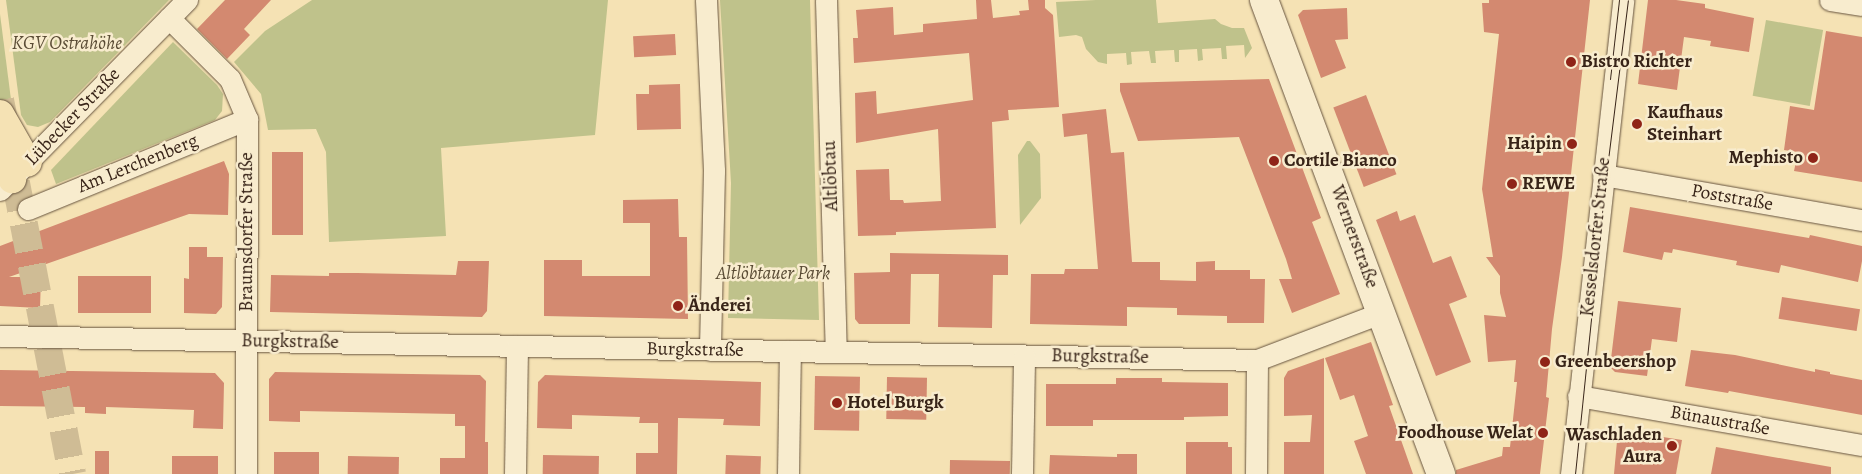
<!DOCTYPE html>
<meta charset="utf-8">
<style>
body{margin:0}
#map{position:relative;width:1862px;height:474px;overflow:hidden;background:#f5e2b4;font-family:Alegreya,serif}
div>[style]{position:absolute}
[style*='--x']{left:calc(var(--x)*1px);top:calc(var(--y)*1px);width:calc(var(--w)*1px);rotate:calc(var(--a)*1deg)}
.green>*{inset:0;background:#bfc28b;transform-origin:0 0}
.building>*{inset:0;background:#d38970;transform-origin:0 0}
.primary-tunnel>*{height:28px;margin-top:-14px;transform-origin:0;background:repeating-linear-gradient(90deg,#cfbc95 0 28px,transparent 0 42px)}
.roads{filter:drop-shadow(0 0 1px #67543f) drop-shadow(0 0 1px #67543f)}
.street>*{height:21px;margin:-10.5px;padding:0 10.5px;transform-origin:10.5px;border-radius:10.5px;background:#f8ecce}
.secondary>*{height:28px;margin:-14px;padding:0 14px;transform-origin:14px;border-radius:14px;background:#f8ecce}
.primary>*{height:28px;margin:-14px;padding:0 14px;transform-origin:14px;border-radius:14px;background:#f5e2b4}
.tram>*{height:1px;margin:-0.5px;padding:0 0.5px;transform-origin:0.5px;border-radius:0.5px;background:#382418}
.dots>*{width:14px;height:14px;translate:-50% -50%;box-sizing:border-box;border:2px solid #f8ecce;border-radius:50%}
span{translate:-50% -50%;white-space:nowrap;text-align:center;line-height:1.15;-webkit-text-stroke:5px #f8ecce;paint-order:stroke}
.park-label{font-size:19px;color:#5a4c35;font-style:italic}
.poi-label{font-size:19px;color:#382418;font-weight:700}
.left{translate:0 -50%;text-align:left}
.right{translate:-100% -50%;text-align:right}
.street-label{font-size:19px;color:#382418}
</style>
<div id="map">
<div class="green">
<div style="clip-path:polygon(6px 0,169px 0,50px 122px,38px 127px,27px 125px,21px 115px)"></div>
<div style="clip-path:polygon(312px 0,608px 0,595px 135px,441px 148px,446px 236px,329px 242px,326px 152px,316px 129px,268px 130px,261px 94px,234px 62px,265px 31px)"></div>
<div style="clip-path:polygon(720px 0,810px 0,819px 320px,728px 318px,731px 183px)"></div>
<div style="clip-path:polygon(1096px 0,1156px 0,1158px 23px,1215px 19px,1221px 24px,1232px 28px,1244px 28px,1252px 48px,1245px 58px,1244px 45px,1226px 46px,1227px 59px,1222px 59px,1221px 48px,1202px 49px,1203px 60px,1198px 61px,1197px 49px,1179px 50px,1179px 62px,1175px 62px,1174px 50px,1155px 51px,1156px 63px,1151px 63px,1149px 51px,1131px 52px,1132px 64px,1127px 65px,1126px 53px,1107px 54px,1107px 64px,1098px 62px,1086px 49px,1082px 37px,1076px 35px,1059px 37px,1056px 2px)"></div>
<div style="clip-path:polygon(0 14px,14px 123px,0 103px)"></div>
<div style="left:1766px;top:20px;width:58px;height:77px;rotate:10deg"></div>
<div style="clip-path:polygon(173px 42px,217px 85px,223px 94px,222px 111px,215px 120px,56px 184px,51px 170px)"></div>
<div style="clip-path:polygon(1027px 141px,1030px 141px,1040px 154px,1041px 198px,1020px 225px,1018px 155px)"></div>
</div>
<div class="building">
<div style="clip-path:polygon(225px 0,271px 0,244px 29px,250px 35px,227px 59px,197px 29px)"></div>
<div style="clip-path:polygon(976px 0,991px 0,993px 18px,1020px 15px,1019px 11px,1029px 10px,1028px 0,1045px 0,1045px 8px,1053px 15px,1059px 107px,1008px 110px,1009px 120px,992px 122px,996px 228px,896px 232px,896px 235px,858px 236px,856px 170px,889px 169px,890px 200px,903px 200px,904px 203px,941px 201px,938px 129px,856px 143px,855px 93px,876px 91px,877px 114px,973px 100px,969px 53px,854px 63px,853px 38px,858px 38px,856px 10px,893px 7px,894px 35px,923px 32px,923px 24px,977px 19px)"></div>
<div style="clip-path:polygon(1489px 0,1590px 0,1562px 257px,1552px 329px,1546px 397px,1549px 398px,1540px 474px,1456px 474px,1456px 470px,1502px 456px,1503px 447px,1510px 447px,1517px 382px,1514px 382px,1516px 360px,1488px 362px,1484px 315px,1506px 317px,1500px 293px,1500px 276px,1486px 257px,1493px 257px,1482px 189px,1499px 34px,1484px 32px,1482px 3px,1489px 3px)"></div>
<div style="clip-path:polygon(1648px 0,1676px 0,1705px 4px,1705px 8px,1754px 18px,1749px 52px,1710px 46px,1711px 41px,1684px 37px,1677px 90px,1638px 84px)"></div>
<div style="clip-path:polygon(1347px 8px,1348px 39px,1335px 40px,1346px 68px,1321px 78px,1298px 15px,1303px 10px)"></div>
<div style="clip-path:polygon(1826px 31px,1862px 37px,1862px 182px,1794px 171px,1798px 152px,1784px 150px,1790px 106px,1814px 110px)"></div>
<div style="left:675px;top:34px;width:21px;height:42px;rotate:87deg"></div>
<div style="clip-path:polygon(1269px 79px,1321px 218px,1312px 222px,1340px 294px,1292px 313px,1279px 279px,1292px 279px,1286px 259px,1239px 137px,1138px 141px,1120px 91px,1120px 83px)"></div>
<div style="clip-path:polygon(680px 84px,681px 129px,637px 130px,636px 94px,649px 94px,649px 85px)"></div>
<div style="left:1366px;top:95px;width:85px;height:35px;rotate:69deg"></div>
<div style="clip-path:polygon(1106px 109px,1111px 153px,1124px 152px,1132px 262px,1160px 262px,1160px 280px,1196px 281px,1196px 262px,1215px 261px,1215px 270px,1250px 270px,1250px 279px,1265px 279px,1264px 323px,1227px 323px,1227px 316px,1177px 315px,1177px 308px,1127px 307px,1127px 326px,1030px 324px,1031px 274px,1064px 274px,1065px 269px,1098px 269px,1087px 134px,1064px 137px,1062px 114px)"></div>
<div style="left:272px;top:152px;width:31px;height:83px"></div>
<div style="clip-path:polygon(224px 161px,229px 174px,228px 215px,189px 214px,9px 277px,41px 277px,40px 308px,0 306px,0 246px)"></div>
<div style="clip-path:polygon(678px 199px,679px 237px,687px 237px,688px 319px,544px 316px,544px 260px,582px 260px,582px 276px,650px 276px,650px 223px,623px 223px,623px 200px)"></div>
<div style="clip-path:polygon(1630px 207px,1809px 238px,1810px 235px,1862px 246px,1862px 261px,1858px 282px,1781px 265px,1779px 273px,1736px 265px,1737px 261px,1673px 249px,1672px 253px,1664px 252px,1662px 260px,1623px 252px)"></div>
<div style="clip-path:polygon(1397px 211px,1400px 221px,1415px 215px,1433px 263px,1451px 256px,1467px 297px,1449px 304px,1471px 362px,1436px 376px,1376px 220px)"></div>
<div style="clip-path:polygon(189px 247px,207px 247px,207px 257px,223px 257px,222px 307px,216px 314px,184px 313px,184px 278px,189px 279px)"></div>
<div style="clip-path:polygon(890px 253px,1008px 255px,1008px 275px,993px 275px,992px 328px,938px 327px,939px 274px,911px 274px,910px 324px,859px 324px,855px 319px,854px 273px,890px 272px)"></div>
<div style="clip-path:polygon(458px 261px,489px 261px,487px 311px,482px 317px,270px 312px,271px 275px,329px 276px,329px 273px,357px 273px,456px 275px)"></div>
<div style="left:78px;top:276px;width:73px;height:37px"></div>
<div style="left:1782px;top:297px;width:79px;height:22px;rotate:9deg"></div>
<div style="clip-path:polygon(1618px 301px,1681px 308px,1677px 342px,1652px 339px,1647px 376px,1615px 372px,1610px 367px)"></div>
<div style="clip-path:polygon(1371px 342px,1393px 405px,1389px 406px,1413px 474px,1366px 474px,1354px 441px,1368px 436px,1354px 395px,1340px 400px,1325px 358px)"></div>
<div style="clip-path:polygon(1691px 350px,1735px 355px,1815px 372px,1815px 369px,1830px 372px,1830px 374px,1862px 380px,1862px 415px,1729px 391px,1728px 393px,1685px 386px)"></div>
<div style="clip-path:polygon(1324px 358px,1324px 474px,1284px 474px,1284px 442px,1310px 442px,1312px 415px,1284px 416px,1284px 378px,1288px 371px)"></div>
<div style="clip-path:polygon(0 370px,215px 373px,224px 383px,223px 429px,193px 428px,194px 410px,106px 407px,106px 414px,85px 413px,85px 407px,0 406px)"></div>
<div style="clip-path:polygon(275px 372px,480px 375px,486px 381px,485px 442px,488px 442px,488px 474px,440px 474px,440px 458px,465px 458px,465px 426px,455px 426px,455px 414px,300px 411px,300px 422px,269px 421px,269px 379px)"></div>
<div style="clip-path:polygon(545px 375px,761px 382px,760px 426px,723px 425px,724px 419px,678px 418px,677px 474px,636px 474px,636px 453px,658px 453px,658px 423px,639px 423px,640px 417px,572px 415px,572px 429px,537px 428px,538px 382px)"></div>
<div style="left:815px;top:376px;width:45px;height:54px;rotate:1deg"></div>
<div style="left:887px;top:377px;width:40px;height:42px;rotate:1deg"></div>
<div style="clip-path:polygon(1116px 378px,1162px 378px,1162px 382px,1228px 383px,1228px 416px,1184px 417px,1184px 420px,1093px 420px,1093px 426px,1046px 426px,1046px 384px,1116px 384px)"></div>
<div style="clip-path:polygon(1618px 430px,1682px 440px,1676px 474px,1614px 474px)"></div>
<div style="clip-path:polygon(1186px 442px,1228px 442px,1228px 447px,1232px 447px,1232px 474px,1186px 474px)"></div>
<div style="clip-path:polygon(1716px 447px,1831px 467px,1831px 474px,1711px 474px)"></div>
<div style="left:95px;top:451px;width:14px;height:23px"></div>
<div style="left:274px;top:452px;width:45px;height:22px"></div>
<div style="clip-path:polygon(1117px 454px,1137px 454px,1137px 474px,1049px 474px,1050px 455px,1117px 457px)"></div>
<div style="left:543px;top:455px;width:56px;height:19px;rotate:1deg"></div>
<div style="left:726px;top:455px;width:35px;height:19px;rotate:2deg"></div>
<div style="left:172px;top:456px;width:46px;height:18px"></div>
<div style="left:348px;top:456px;width:51px;height:18px;rotate:1deg"></div>
<div style="left:950px;top:460px;width:60px;height:14px;rotate:1deg"></div>
</div>
<div class="primary-tunnel">
<div style="--x:0;--y:100;--w:381;--a:79.1"></div>
</div>
<div class="roads">
<div class="street">
<div style="--x:706;--y:0;--w:171;--a:87.3"></div>
<div style="--x:714;--y:171;--w:179;--a:91.3"></div>
<div style="--x:826;--y:0;--w:352;--a:88.4"></div>
<div style="--x:1830;--y:0;--w:32;--a:9"></div>
<div style="--x:169;--y:18;--w:86;--a:45"></div>
<div style="--x:230;--y:79;--w:43;--a:67"></div>
<div style="--x:247;--y:119;--w:355;--a:90.2"></div>
<div style="--x:1603;--y:175;--w:263;--a:9.9"></div>
<div style="--x:0;--y:190;--w:267;--a:-45.5"></div>
<div style="--x:28;--y:209;--w:237;--a:-22.3"></div>
<div style="--x:0;--y:336;--w:1257;--a:1.09"></div>
<div style="--x:1257;--y:360;--w:133;--a:-20.8"></div>
<div style="--x:1578;--y:396;--w:288;--a:9.8"></div>
<div style="--x:515;--y:474;--w:128;--a:-89.1"></div>
<div style="--x:788;--y:474;--w:123;--a:-89.1"></div>
<div style="--x:1022;--y:474;--w:118;--a:-89"></div>
<div style="--x:1256;--y:474;--w:114;--a:-89.5"></div>
<div style="--x:1571;--y:474;--w:477;--a:-83.7"></div>
</div>
<div class="secondary">
<div style="--x:1264;--y:0;--w:506;--a:69.52"></div>
</div>
<div class="primary">
<div style="--x:0;--y:114;--w:56;--a:60.3"></div>
<div style="--x:0;--y:153;--w:29;--a:65"></div>
</div>
</div>
<div class="tram">
<div style="--x:1610;--y:79;--w:80;--a:-83.5"></div>
<div style="--x:1575;--y:474;--w:300;--a:-84.1"></div>
<div style="--x:1606;--y:176;--w:177;--a:-82.9"></div>
</div>
<div class="dots">
<div style="left:1571px;top:62px;background:#8f2418"></div>
<div style="left:1637px;top:124px;background:#8f2418"></div>
<div style="left:1572px;top:144px;background:#8f2418"></div>
<div style="left:1813px;top:158px;background:#8f2418"></div>
<div style="left:1274px;top:161px;background:#8f2418"></div>
<div style="left:1512px;top:184px;background:#8f2418"></div>
<div style="left:678px;top:306px;background:#8f2418"></div>
<div style="left:1545px;top:362px;background:#8f2418"></div>
<div style="left:837px;top:403px;background:#8f2418"></div>
<div style="left:1543px;top:433px;background:#8f2418"></div>
<div style="left:1672px;top:446px;background:#8f2418"></div>
</div>
<div class="park-label">
<span style="left:67px;top:44px">KGV Ostrahöhe</span>
<span style="left:773px;top:274px">Altlöbtauer Park</span>
</div>
<div class="poi-label">
<span class="left" style="left:1581px;top:62px">Bistro Richter</span>
<span class="left" style="left:1647px;top:124px">Kaufhaus<br>Steinhart</span>
<span class="right" style="left:1562px;top:144px">Haipin</span>
<span class="right" style="left:1803px;top:158px">Mephisto</span>
<span class="left" style="left:1284px;top:161px">Cortile Bianco</span>
<span class="left" style="left:1522px;top:184px">REWE</span>
<span class="left" style="left:688px;top:306px">Änderei</span>
<span class="left" style="left:1555px;top:362px">Greenbeershop</span>
<span class="left" style="left:847px;top:403px">Hotel Burgk</span>
<span class="right" style="left:1533px;top:433px">Foodhouse Welat</span>
<span class="right" style="left:1662px;top:446px">Waschladen<br>Aura</span>
</div>
<div class="street-label">
<span style="left:73px;top:117px;rotate:-46deg">Lübecker Straße</span>
<span style="left:138px;top:164px;rotate:-22deg">Am Lerchenberg</span>
<span style="left:831px;top:176px;rotate:-92deg">Altlöbtau</span>
<span style="left:1732px;top:198px;rotate:10deg">Poststraße</span>
<span style="left:247px;top:232px;rotate:-90deg">Braunsdorfer Straße</span>
<span style="left:1354px;top:237px;rotate:70deg">Wernerstraße</span>
<span style="left:1596px;top:237px;rotate:-84deg">Kesselsdorfer Straße</span>
<span style="left:290px;top:342px;rotate:1deg">Burgkstraße</span>
<span style="left:695px;top:350px;rotate:1deg">Burgkstraße</span>
<span style="left:1100px;top:357px;rotate:1deg">Burgkstraße</span>
<span style="left:1720px;top:421px;rotate:10deg">Bünaustraße</span>
</div>
</div>
